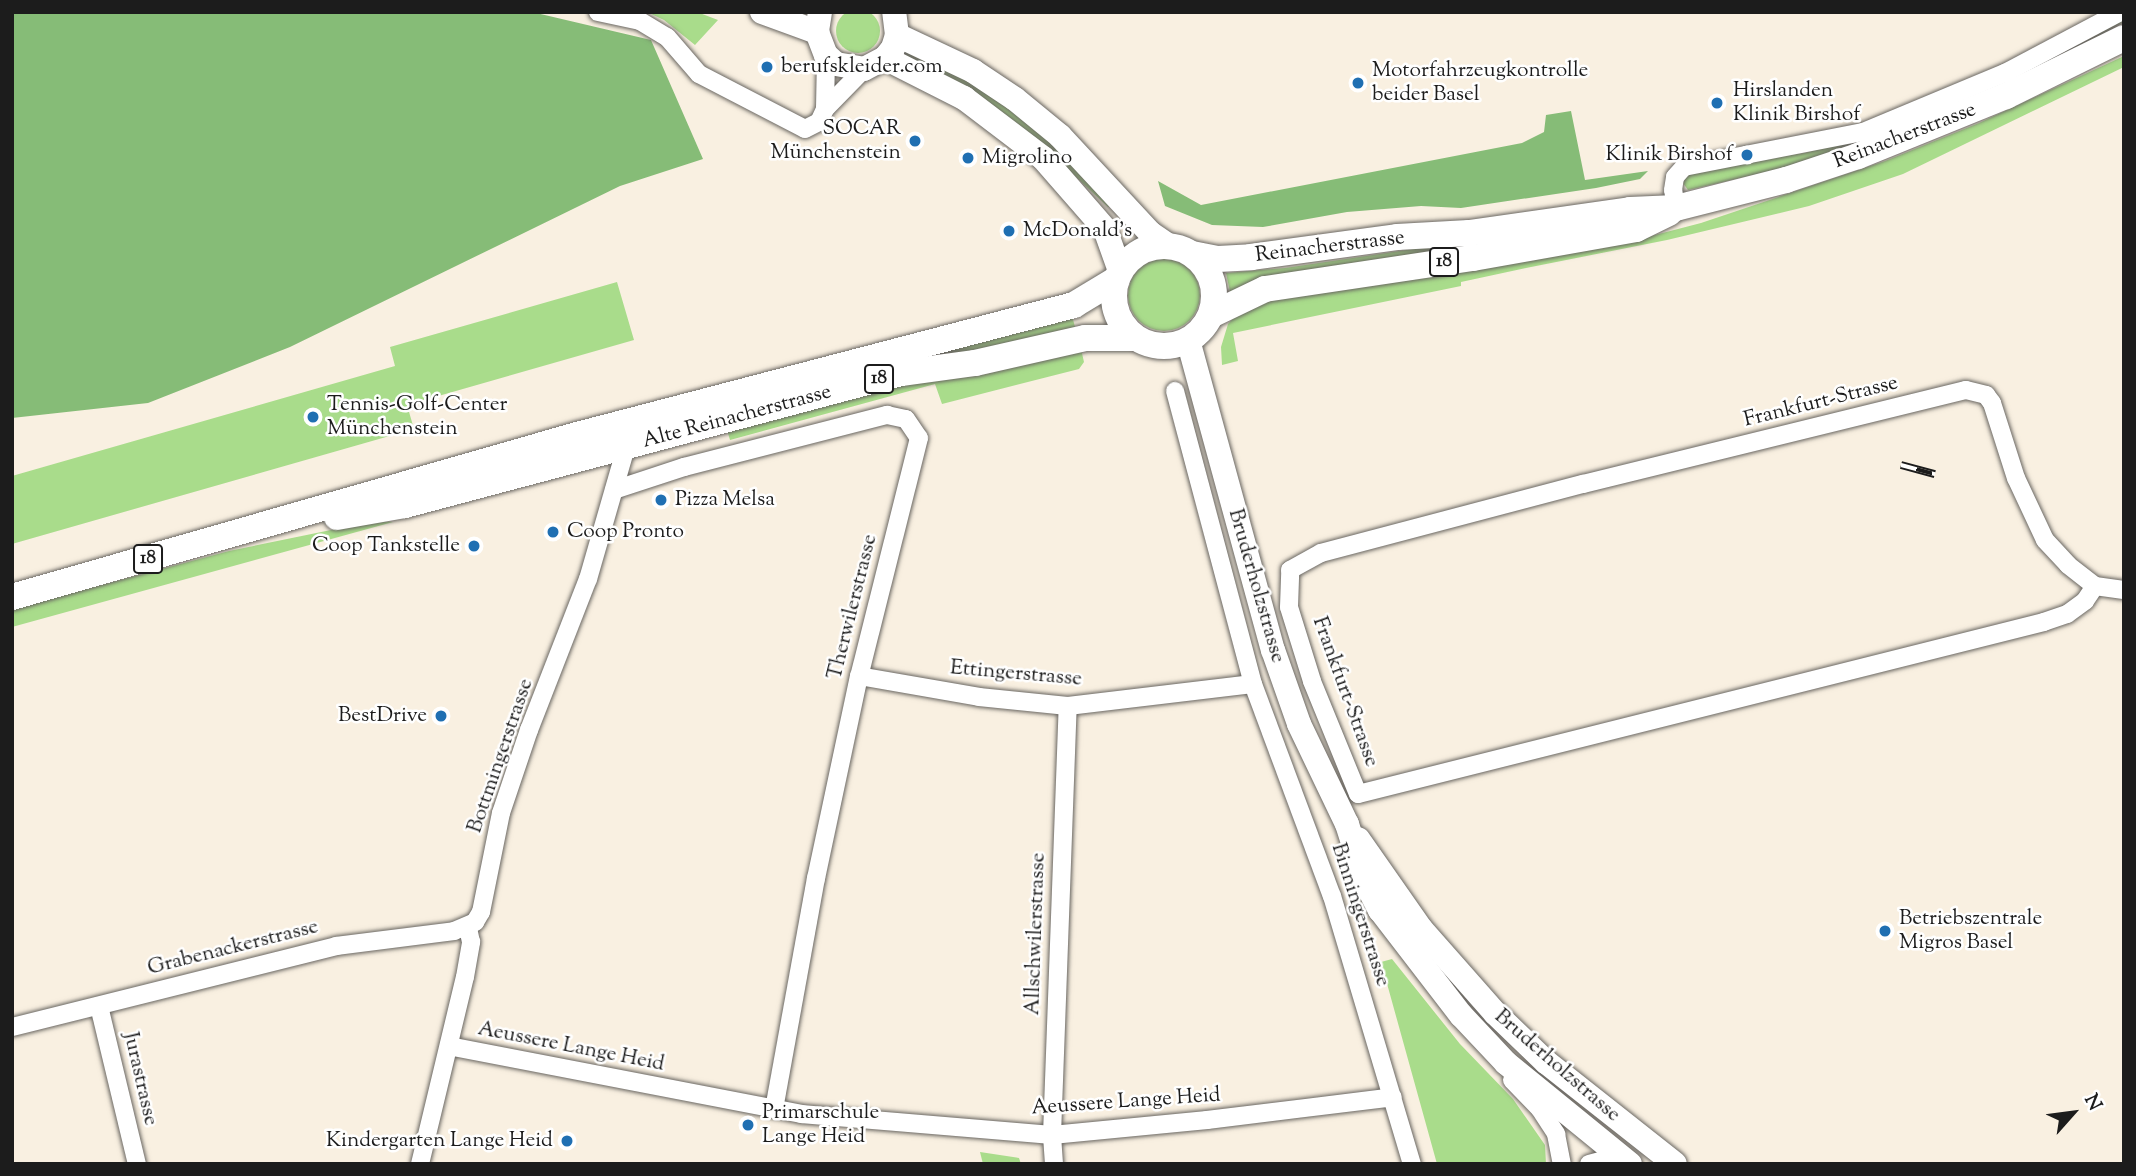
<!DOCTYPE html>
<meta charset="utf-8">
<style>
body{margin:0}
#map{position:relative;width:2136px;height:1176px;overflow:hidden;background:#f9f0e1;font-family:"Sorts Mill Goudy",serif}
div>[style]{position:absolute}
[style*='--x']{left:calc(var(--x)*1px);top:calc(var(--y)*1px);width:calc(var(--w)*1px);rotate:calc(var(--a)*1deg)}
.green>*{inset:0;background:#a9dc8b}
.round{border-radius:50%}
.forest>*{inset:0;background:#86bc77}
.roads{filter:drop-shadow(0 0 2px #696661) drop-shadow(0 0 2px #696661)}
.minor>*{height:18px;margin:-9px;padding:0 9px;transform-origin:9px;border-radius:9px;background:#fff}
.secondary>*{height:24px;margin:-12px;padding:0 12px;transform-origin:12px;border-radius:12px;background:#fff}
.primary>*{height:26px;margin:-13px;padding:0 13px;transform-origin:13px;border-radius:13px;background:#fff}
.primary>.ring{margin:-13px;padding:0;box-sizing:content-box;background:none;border:26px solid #fff;border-radius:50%}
.rail>*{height:8px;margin-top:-4px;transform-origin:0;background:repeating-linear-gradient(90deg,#fff 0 16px,#1c1c1c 0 32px);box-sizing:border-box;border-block:2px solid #1c1c1c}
.dots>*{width:19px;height:19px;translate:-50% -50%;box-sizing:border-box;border:4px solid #fff;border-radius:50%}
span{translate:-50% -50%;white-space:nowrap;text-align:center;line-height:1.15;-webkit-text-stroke:5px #fff;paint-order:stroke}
.shield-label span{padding:2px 5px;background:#fff;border:2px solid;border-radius:5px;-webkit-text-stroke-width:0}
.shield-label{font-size:19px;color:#1c1c1c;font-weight:700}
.poi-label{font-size:21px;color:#1c1c1c}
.left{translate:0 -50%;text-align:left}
.right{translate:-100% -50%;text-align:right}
.street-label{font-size:21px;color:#1c1c1c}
.frame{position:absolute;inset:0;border:14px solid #1c1c1c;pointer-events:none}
.north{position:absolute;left:2038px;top:1078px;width:70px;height:70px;-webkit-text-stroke:5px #fff;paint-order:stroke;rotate:62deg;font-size:19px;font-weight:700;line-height:28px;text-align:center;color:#1c1c1c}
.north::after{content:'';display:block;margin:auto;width:24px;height:32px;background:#1c1c1c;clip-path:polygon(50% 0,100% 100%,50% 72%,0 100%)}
</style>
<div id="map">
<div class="green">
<div class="round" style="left:836px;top:9px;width:44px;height:44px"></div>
<div style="clip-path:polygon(647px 12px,697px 12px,718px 20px,695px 45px,664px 20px)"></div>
<div style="clip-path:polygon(2124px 17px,2124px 21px,2064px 56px,1930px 117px,1789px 167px,1688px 190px,1683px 183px,1687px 175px,1703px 169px,1804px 153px,1866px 138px)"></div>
<div style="clip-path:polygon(905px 45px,989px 90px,1049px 136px,1115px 203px,1108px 207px,1038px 141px,901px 55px)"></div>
<div style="clip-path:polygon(2124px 56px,2124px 67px,1903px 174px,1809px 206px,1667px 240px,1526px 268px,1461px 282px,1461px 286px,1233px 333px,1238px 361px,1222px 365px,1221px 347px,1228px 324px,1236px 315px,1261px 302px,1628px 242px,1701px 223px,1885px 161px,1979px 123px)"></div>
<div style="clip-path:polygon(1542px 230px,1544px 233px,1230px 292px,1226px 273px,1285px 268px)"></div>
<div class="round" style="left:1128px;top:259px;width:72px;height:72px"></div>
<div style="clip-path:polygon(617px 282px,634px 340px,407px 405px,414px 429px,12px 544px,12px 476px,395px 366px,390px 347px)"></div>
<div style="clip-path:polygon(1071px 312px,1075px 327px,957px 355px,804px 381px)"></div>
<div style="clip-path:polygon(1081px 349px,1084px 362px,1079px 369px,942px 404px,935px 384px,730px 440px,727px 430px,903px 383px,978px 376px)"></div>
<div style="clip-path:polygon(375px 521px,393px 522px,12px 627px,12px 609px,229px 551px)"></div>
<div style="clip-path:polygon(1392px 959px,1460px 1044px,1513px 1099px,1545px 1145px,1546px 1164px,1437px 1164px,1381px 962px)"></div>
<div style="clip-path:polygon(980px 1152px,1019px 1158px,1021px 1164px,983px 1164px)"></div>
</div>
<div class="forest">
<div style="clip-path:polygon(12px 12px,532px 12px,651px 40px,703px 159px,620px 186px,290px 347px,148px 403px,12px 418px)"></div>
<div style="clip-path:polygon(1571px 111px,1585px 180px,1648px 171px,1640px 179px,1596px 188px,1461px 208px,1421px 206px,1347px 212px,1263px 227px,1212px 225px,1165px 206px,1158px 181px,1201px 205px,1522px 143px,1544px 132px,1546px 115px)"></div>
</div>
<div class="roads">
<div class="minor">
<div style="--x:598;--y:12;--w:43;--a:12.1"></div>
<div style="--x:640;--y:21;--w:31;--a:31"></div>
<div style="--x:667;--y:37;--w:49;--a:49.1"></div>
<div style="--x:699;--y:74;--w:119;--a:27.4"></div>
<div style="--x:805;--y:129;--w:16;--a:-27"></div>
<div style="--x:819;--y:122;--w:14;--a:-65"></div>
<div style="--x:825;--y:109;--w:56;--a:-45.7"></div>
<div style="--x:825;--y:109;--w:54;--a:-88.9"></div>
<div style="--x:1676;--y:208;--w:18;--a:-99"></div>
<div style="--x:1673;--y:190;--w:13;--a:-81"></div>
<div style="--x:1675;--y:177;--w:13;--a:-48"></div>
<div style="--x:1684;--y:167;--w:182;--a:-11.1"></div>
<div style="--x:1863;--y:132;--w:154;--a:-22.6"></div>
<div style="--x:2005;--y:73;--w:130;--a:-27.9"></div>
<div style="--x:1175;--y:391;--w:303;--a:75.1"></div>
<div style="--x:1253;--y:684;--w:226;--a:69.6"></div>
<div style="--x:1332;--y:896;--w:280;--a:73.4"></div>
<div style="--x:614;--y:490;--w:74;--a:-18.2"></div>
<div style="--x:684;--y:467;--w:210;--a:-14.4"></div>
<div style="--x:887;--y:415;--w:19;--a:12"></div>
<div style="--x:906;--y:419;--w:23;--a:56"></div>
<div style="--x:919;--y:438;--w:245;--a:104.1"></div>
<div style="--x:859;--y:676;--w:207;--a:102"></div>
<div style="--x:816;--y:878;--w:235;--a:100.3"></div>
<div style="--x:2095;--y:586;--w:18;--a:124"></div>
<div style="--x:2085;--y:601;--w:22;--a:144"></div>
<div style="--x:2067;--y:614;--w:24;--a:161"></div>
<div style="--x:2044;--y:622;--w:707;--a:165.92"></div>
<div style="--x:1358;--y:794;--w:122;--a:-112.2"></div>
<div style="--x:1312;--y:681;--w:77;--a:-107.3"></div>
<div style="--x:1289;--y:607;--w:37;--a:-88"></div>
<div style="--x:1290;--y:570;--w:35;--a:-29"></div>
<div style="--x:1321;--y:553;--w:271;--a:-14.8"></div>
<div style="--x:1583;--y:484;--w:394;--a:-13.8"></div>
<div style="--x:1966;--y:390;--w:21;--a:14"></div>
<div style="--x:1986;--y:395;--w:10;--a:53"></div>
<div style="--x:1992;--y:403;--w:79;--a:72.3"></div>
<div style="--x:2016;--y:478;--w:68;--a:64.9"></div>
<div style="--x:2045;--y:540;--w:34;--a:47"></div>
<div style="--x:2068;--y:565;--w:34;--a:38"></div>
<div style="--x:2095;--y:586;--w:29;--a:8"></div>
<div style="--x:859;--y:676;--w:122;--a:9.9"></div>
<div style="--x:979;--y:697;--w:89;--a:5.8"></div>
<div style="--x:1068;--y:706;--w:186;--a:-6.8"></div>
<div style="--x:99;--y:1006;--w:163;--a:76.5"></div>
<div style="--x:12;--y:1027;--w:334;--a:-14"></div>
<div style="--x:336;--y:946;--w:119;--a:-7.2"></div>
<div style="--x:454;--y:931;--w:23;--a:-23"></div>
<div style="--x:475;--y:922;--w:12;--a:-59"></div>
<div style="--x:481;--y:912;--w:101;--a:-78.6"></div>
<div style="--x:501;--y:813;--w:88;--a:-71.4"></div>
<div style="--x:529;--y:730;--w:162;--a:-68.7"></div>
<div style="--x:588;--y:579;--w:145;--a:-73.9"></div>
<div style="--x:449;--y:1046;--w:359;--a:10.9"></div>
<div style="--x:801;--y:1114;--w:252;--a:4.8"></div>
<div style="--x:1052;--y:1135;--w:156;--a:-5.5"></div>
<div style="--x:1207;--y:1120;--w:187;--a:-7"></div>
<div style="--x:1512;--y:1080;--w:40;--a:46"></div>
<div style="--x:1540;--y:1109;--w:30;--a:57"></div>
<div style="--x:1556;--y:1134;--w:31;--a:79"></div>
<div style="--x:420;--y:1164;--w:192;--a:-76.5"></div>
<div style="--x:465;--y:977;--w:36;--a:-80"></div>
<div style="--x:471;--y:942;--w:14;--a:-102"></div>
<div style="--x:1054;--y:1164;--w:29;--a:-94"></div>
<div style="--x:1052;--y:1135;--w:429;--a:-87.9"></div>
<div style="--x:1589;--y:1164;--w:30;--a:-15"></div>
<div style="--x:1618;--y:1156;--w:8;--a:97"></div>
</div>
<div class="secondary">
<div style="--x:762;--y:12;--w:59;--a:20"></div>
<div style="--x:820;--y:12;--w:20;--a:99"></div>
<div style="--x:817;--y:32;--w:25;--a:69"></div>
<div style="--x:826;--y:55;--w:13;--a:42"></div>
<div style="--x:836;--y:64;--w:28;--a:10"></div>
<div style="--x:864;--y:69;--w:24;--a:-28"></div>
<div style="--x:885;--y:58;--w:13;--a:-51"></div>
<div style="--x:893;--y:48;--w:14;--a:-73"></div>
<div style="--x:897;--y:35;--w:23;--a:-97"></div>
<div style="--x:897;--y:35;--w:84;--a:25.3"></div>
<div style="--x:973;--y:71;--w:50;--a:33.7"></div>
<div style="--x:1015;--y:99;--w:58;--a:39.4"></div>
<div style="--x:1060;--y:136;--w:132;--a:47.1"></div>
<div style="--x:1150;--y:233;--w:23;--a:34"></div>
<div style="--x:885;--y:58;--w:89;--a:26.9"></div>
<div style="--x:964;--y:98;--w:99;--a:37.2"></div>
<div style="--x:1043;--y:158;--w:94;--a:48.9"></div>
<div style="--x:1105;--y:229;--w:45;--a:70.3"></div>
<div style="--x:1188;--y:340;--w:321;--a:74.7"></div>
<div style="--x:1273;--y:650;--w:78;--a:70.6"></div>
<div style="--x:1299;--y:724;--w:111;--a:64.4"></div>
<div style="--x:1347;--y:824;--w:60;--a:72.5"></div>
<div style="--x:1365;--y:881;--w:33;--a:63"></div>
<div style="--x:1380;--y:910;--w:133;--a:52.4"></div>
<div style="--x:1461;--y:1015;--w:66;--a:46.8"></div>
<div style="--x:1506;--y:1063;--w:160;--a:39.2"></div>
<div style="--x:1358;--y:839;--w:110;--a:55"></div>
<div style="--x:1421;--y:929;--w:112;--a:48.6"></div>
<div style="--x:1495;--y:1013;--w:71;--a:43.9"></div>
<div style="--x:1546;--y:1062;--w:164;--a:38.3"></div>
</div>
<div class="primary">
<div class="ring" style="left:1114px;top:246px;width:74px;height:74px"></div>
<div style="--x:1192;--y:254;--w:26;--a:11"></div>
<div style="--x:1218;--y:259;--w:33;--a:-3"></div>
<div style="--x:1251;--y:257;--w:147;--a:-7.8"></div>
<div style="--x:1397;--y:237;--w:72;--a:-3.2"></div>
<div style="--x:1469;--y:233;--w:163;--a:-8.1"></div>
<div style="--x:1630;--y:210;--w:46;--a:-2.5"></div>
<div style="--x:1676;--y:208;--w:114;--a:-14.3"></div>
<div style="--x:1786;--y:180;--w:76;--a:-18.4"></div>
<div style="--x:1858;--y:156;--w:160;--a:-22.1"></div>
<div style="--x:2006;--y:96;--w:131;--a:-26.2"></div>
<div style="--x:1211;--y:315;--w:60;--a:-25.7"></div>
<div style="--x:1265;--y:289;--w:210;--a:-8.5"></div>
<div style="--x:1473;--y:258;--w:166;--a:-10.1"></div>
<div style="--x:1636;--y:229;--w:37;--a:-26"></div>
<div style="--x:337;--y:517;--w:69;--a:-10"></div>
<div style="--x:405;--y:505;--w:513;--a:-14.9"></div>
<div style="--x:901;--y:373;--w:75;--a:-7.7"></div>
<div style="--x:975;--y:363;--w:113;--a:-12.8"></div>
<div style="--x:1085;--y:338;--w:51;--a:0"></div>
<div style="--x:12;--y:597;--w:588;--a:-16"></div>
<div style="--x:577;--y:435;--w:514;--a:-14.66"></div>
<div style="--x:1074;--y:305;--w:50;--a:-31.2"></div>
</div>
</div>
<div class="rail">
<div style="--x:1901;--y:465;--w:35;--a:15"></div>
</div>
<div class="dots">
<div style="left:767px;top:67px;background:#1f6fb2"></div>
<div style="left:1358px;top:83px;background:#1f6fb2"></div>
<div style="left:1717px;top:103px;background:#1f6fb2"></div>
<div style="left:915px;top:141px;background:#1f6fb2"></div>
<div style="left:1747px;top:155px;background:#1f6fb2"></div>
<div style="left:968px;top:158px;background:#1f6fb2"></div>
<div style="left:1009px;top:231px;background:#1f6fb2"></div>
<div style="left:313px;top:417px;background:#1f6fb2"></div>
<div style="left:661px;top:500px;background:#1f6fb2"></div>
<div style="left:553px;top:532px;background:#1f6fb2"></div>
<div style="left:474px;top:546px;background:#1f6fb2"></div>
<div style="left:441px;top:716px;background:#1f6fb2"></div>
<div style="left:1885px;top:931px;background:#1f6fb2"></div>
<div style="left:748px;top:1125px;background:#1f6fb2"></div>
<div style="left:567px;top:1141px;background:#1f6fb2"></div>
</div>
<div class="shield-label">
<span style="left:1444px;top:262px">18</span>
<span style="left:879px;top:379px">18</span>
<span style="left:148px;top:559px">18</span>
</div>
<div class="poi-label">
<span class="left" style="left:781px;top:67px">berufskleider.com</span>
<span class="left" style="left:1372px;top:83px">Motorfahrzeugkontrolle<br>beider Basel</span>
<span class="left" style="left:1733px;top:103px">Hirslanden<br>Klinik Birshof</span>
<span class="right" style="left:901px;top:141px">SOCAR<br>Münchenstein</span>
<span class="right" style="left:1733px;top:155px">Klinik Birshof</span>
<span class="left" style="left:982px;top:158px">Migrolino</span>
<span class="left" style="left:1023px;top:231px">McDonald's</span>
<span class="left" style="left:327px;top:417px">Tennis-Golf-Center<br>Münchenstein</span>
<span class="left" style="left:675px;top:500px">Pizza Melsa</span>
<span class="left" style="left:567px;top:532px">Coop Pronto</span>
<span class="right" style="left:460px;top:546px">Coop Tankstelle</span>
<span class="right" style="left:427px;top:716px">BestDrive</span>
<span class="left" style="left:1899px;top:931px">Betriebszentrale<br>Migros Basel</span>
<span class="left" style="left:762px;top:1125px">Primarschule<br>Lange Heid</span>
<span class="right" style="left:553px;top:1141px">Kindergarten Lange Heid</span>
</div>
<div class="street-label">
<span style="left:1905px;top:136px;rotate:-21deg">Reinacherstrasse</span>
<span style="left:1330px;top:247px;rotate:-7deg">Reinacherstrasse</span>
<span style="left:1821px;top:402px;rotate:-14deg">Frankfurt-Strasse</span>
<span style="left:737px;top:417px;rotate:-15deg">Alte Reinacherstrasse</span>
<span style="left:1256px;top:586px;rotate:74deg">Bruderholzstrasse</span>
<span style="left:853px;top:607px;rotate:-76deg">Therwilerstrasse</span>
<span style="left:1016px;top:674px;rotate:5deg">Ettingerstrasse</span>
<span style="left:1345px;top:692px;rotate:70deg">Frankfurt-Strasse</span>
<span style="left:501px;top:756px;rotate:-71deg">Bottmingerstrasse</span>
<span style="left:1360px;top:915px;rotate:72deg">Binningerstrasse</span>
<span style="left:1036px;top:934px;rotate:-88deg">Allschwilerstrasse</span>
<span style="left:233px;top:948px;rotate:-14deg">Grabenackerstrasse</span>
<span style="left:571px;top:1047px;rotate:11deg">Aeussere Lange Heid</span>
<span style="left:1557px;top:1066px;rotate:41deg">Bruderholzstrasse</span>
<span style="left:140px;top:1079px;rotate:77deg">Jurastrasse</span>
<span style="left:1126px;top:1102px;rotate:-4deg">Aeussere Lange Heid</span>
</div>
<div class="frame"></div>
<div class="north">N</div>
</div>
